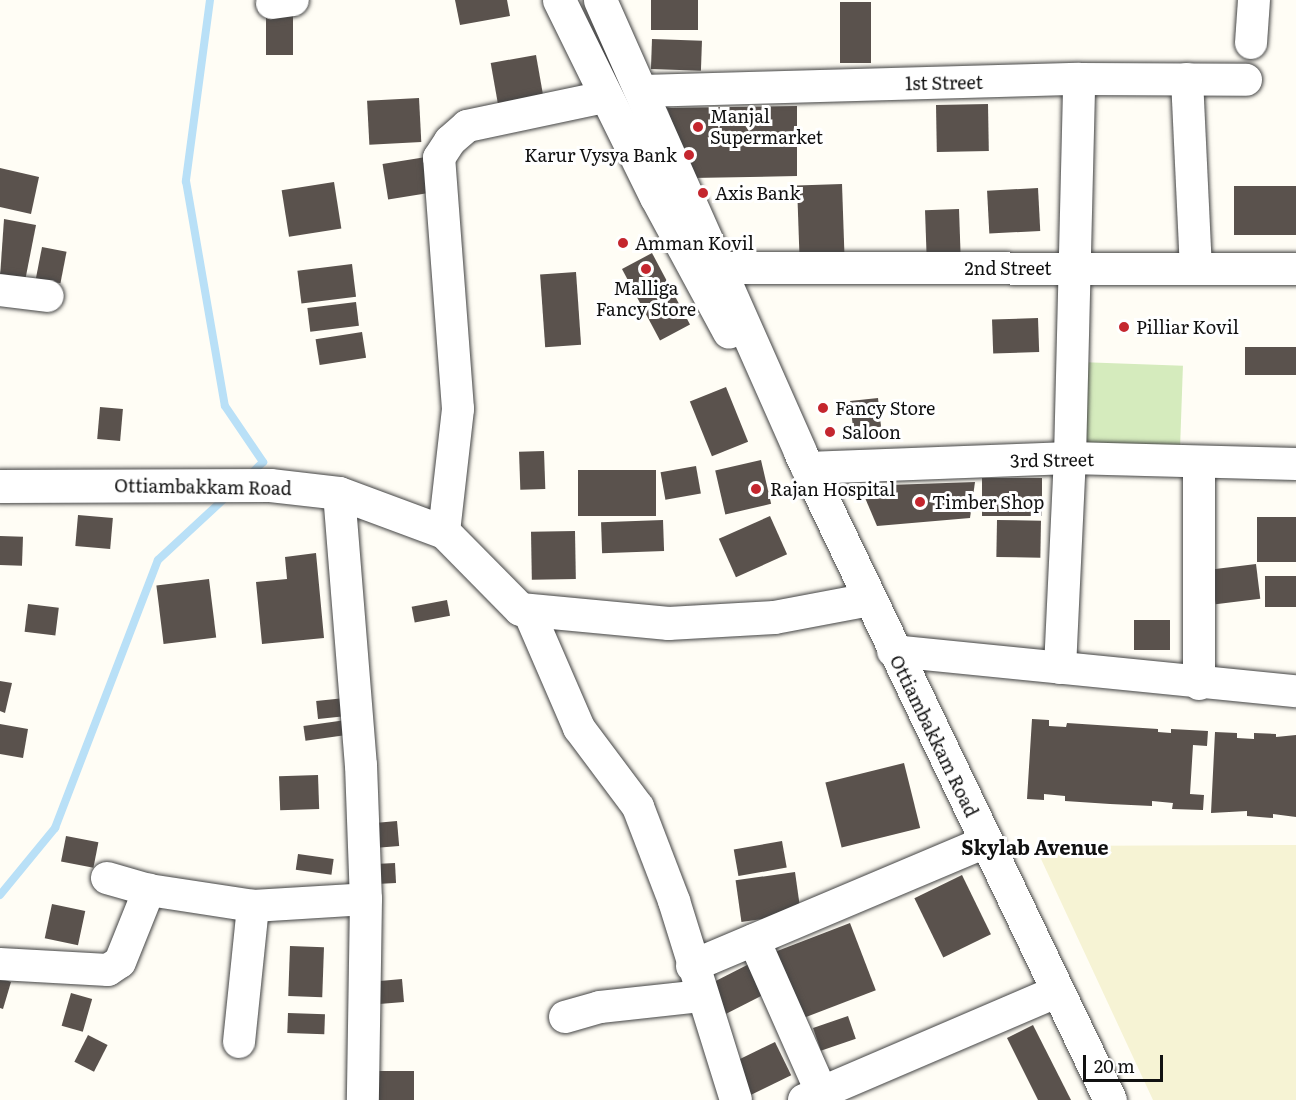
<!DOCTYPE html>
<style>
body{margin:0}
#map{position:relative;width:1296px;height:1100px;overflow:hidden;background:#fffdf5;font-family:Literata,serif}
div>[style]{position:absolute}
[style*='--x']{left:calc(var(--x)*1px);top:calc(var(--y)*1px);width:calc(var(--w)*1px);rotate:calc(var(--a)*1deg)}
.farmland>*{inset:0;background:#f6f3d4}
.green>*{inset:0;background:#d5ebbd;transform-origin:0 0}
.stream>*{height:8px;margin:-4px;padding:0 4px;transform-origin:4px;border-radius:4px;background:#b9e0f7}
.building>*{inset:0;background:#5a524d;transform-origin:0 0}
.roads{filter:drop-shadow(0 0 2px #444) drop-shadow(0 0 2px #444)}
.minor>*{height:32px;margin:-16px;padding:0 16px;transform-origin:16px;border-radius:16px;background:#fff}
.tertiary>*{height:33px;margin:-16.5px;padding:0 16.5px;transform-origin:16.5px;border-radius:16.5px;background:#fff}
.dots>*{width:16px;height:16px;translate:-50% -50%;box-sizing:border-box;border:3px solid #fff;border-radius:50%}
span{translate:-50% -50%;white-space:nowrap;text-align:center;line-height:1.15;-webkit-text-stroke:6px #fff;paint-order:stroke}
.street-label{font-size:18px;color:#111}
.poi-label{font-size:18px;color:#111}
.left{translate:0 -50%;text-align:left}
.right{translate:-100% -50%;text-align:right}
.neighbourhood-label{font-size:20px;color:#111;font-weight:700}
.scale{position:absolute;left:1083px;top:1055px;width:80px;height:27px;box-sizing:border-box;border:3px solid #111;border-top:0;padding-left:8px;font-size:18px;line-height:21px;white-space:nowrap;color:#111;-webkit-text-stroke:4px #fff;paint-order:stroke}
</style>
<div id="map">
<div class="farmland">
<div style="clip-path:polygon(1296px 845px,1296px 1100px,1153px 1100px,1035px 846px)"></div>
</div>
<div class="green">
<div style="left:1079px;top:362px;width:104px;height:87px;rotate:2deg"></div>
</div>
<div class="stream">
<div style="--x:210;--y:0;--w:183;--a:97.6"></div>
<div style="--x:186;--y:181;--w:228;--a:80.2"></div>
<div style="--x:225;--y:406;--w:68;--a:55.8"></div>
<div style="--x:263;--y:462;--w:18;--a:135"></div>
<div style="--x:0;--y:895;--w:87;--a:-50.6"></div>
<div style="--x:55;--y:828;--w:287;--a:-69"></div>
<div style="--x:158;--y:560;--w:94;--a:-42.8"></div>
</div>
<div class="building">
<div style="clip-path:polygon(455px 0,507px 0,510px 16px,460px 25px)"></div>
<div style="left:651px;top:0;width:47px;height:30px"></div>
<div style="left:840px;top:2px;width:31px;height:61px"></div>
<div style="left:266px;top:10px;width:27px;height:45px"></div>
<div style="left:652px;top:39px;width:50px;height:30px;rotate:2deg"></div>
<div style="left:536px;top:55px;width:42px;height:46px;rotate:80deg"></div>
<div style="left:419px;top:98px;width:44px;height:52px;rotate:87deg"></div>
<div style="left:988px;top:104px;width:47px;height:52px;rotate:89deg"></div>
<div style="clip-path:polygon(797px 106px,797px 176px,692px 178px,667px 108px)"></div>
<div style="left:426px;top:157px;width:36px;height:44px;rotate:81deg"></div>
<div style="clip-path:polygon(0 168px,39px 177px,31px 214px,0 207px)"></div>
<div style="left:334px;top:182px;width:47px;height:53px;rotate:81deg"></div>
<div style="left:842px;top:184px;width:72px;height:45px;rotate:88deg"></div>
<div style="left:1296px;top:186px;width:49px;height:62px;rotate:90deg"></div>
<div style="left:1038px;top:188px;width:43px;height:51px;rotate:87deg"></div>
<div style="left:959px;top:209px;width:50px;height:34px;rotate:88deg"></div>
<div style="clip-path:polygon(4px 219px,36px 225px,25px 281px,0 277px)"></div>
<div style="left:42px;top:247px;width:25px;height:32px;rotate:11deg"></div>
<div style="left:652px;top:253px;width:81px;height:34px;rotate:62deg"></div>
<div style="left:352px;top:264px;width:33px;height:55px;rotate:83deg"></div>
<div style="left:576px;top:272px;width:73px;height:36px;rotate:86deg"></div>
<div style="left:356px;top:302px;width:24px;height:49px;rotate:83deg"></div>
<div style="left:1038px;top:318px;width:34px;height:46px;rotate:88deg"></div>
<div style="left:362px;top:332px;width:26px;height:47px;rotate:81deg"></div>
<div style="left:1296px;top:347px;width:28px;height:51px;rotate:90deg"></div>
<div style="left:726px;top:387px;width:59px;height:39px;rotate:68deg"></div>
<div style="left:878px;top:398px;width:29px;height:28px;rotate:84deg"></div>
<div style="left:100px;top:407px;width:23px;height:32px;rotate:5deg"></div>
<div style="left:544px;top:451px;width:38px;height:25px;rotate:88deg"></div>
<div style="left:761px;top:460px;width:45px;height:47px;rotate:77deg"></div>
<div style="left:696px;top:466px;width:28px;height:36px;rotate:80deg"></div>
<div style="left:578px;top:470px;width:78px;height:46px"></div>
<div style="left:982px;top:478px;width:60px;height:38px"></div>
<div style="clip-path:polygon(975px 482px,970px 518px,877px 526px,860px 486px)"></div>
<div style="left:78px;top:515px;width:35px;height:31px;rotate:5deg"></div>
<div style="left:770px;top:516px;width:42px;height:56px;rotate:66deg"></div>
<div style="left:1296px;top:517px;width:45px;height:39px;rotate:90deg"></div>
<div style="left:663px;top:520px;width:31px;height:62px;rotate:88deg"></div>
<div style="left:997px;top:520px;width:44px;height:37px;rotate:1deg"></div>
<div style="left:575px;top:531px;width:48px;height:44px;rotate:89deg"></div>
<div style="left:0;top:536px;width:23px;height:29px;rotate:2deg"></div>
<div style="clip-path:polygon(316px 553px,324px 638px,262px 644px,256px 582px,287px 579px,285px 557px)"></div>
<div style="left:1256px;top:564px;width:35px;height:45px;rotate:83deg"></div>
<div style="left:1296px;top:576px;width:31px;height:31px;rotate:90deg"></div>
<div style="left:209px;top:579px;width:59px;height:53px;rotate:83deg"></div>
<div style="left:447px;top:600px;width:16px;height:36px;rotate:79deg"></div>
<div style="left:28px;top:604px;width:31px;height:28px;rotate:7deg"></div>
<div style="left:1170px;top:620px;width:30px;height:36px;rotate:90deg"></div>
<div style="clip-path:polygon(0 681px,12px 683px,5px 713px,0 711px)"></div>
<div style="left:345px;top:698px;width:18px;height:29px;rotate:84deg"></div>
<div style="clip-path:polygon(1032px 719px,1049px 720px,1049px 726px,1066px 727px,1067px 723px,1158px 729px,1158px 732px,1171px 733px,1171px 729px,1208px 731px,1207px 746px,1193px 745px,1190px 794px,1204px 795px,1203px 810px,1172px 809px,1173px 803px,1152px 801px,1152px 806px,1110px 804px,1065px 801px,1065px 796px,1044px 794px,1044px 800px,1027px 799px)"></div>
<div style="left:346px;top:720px;width:15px;height:43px;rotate:82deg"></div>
<div style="clip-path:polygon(0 724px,28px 729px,23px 758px,0 754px)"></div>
<div style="clip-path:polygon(1215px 732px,1237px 733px,1237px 738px,1254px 739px,1254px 733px,1276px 734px,1276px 737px,1296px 735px,1296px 817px,1273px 814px,1273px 818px,1247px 816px,1247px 811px,1211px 813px)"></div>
<div style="left:904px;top:763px;width:67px;height:81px;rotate:76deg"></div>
<div style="left:318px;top:775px;width:34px;height:39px;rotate:88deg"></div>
<div style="left:397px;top:821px;width:25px;height:25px;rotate:85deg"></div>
<div style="left:66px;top:836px;width:33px;height:26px;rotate:11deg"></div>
<div style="left:782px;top:841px;width:27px;height:49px;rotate:80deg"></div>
<div style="left:298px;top:854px;width:36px;height:16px;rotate:8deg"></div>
<div style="left:395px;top:863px;width:20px;height:25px;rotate:87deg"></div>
<div style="left:795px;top:872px;width:42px;height:60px;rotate:82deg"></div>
<div style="left:962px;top:875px;width:66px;height:53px;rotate:64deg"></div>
<div style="left:52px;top:904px;width:34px;height:35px;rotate:12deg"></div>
<div style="left:850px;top:923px;width:72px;height:85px;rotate:69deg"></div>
<div style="left:290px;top:946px;width:34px;height:50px;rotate:2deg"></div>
<div style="left:751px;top:963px;width:34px;height:49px;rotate:63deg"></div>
<div style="clip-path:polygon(0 978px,11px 982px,3px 1009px,0 1008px)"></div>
<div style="left:402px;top:979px;width:23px;height:25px;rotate:85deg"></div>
<div style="left:71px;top:993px;width:22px;height:34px;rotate:16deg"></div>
<div style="left:288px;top:1013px;width:37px;height:20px;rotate:2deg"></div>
<div style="left:848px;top:1016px;width:24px;height:37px;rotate:71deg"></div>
<div style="clip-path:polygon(1033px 1025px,1071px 1100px,1038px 1100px,1007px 1038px)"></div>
<div style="left:88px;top:1035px;width:22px;height:30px;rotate:27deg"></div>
<div style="left:775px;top:1042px;width:37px;height:52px;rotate:64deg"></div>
<div style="left:367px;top:1071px;width:47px;height:29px"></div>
</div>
<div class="roads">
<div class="minor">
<div style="--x:272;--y:3;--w:21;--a:-8"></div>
<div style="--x:1251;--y:43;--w:43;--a:-86"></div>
<div style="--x:1187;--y:79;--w:190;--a:87.3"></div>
<div style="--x:642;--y:91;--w:437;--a:-1.6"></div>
<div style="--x:1079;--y:79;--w:167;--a:0.3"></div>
<div style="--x:721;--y:268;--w:575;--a:0.1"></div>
<div style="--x:0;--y:290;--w:48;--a:7.1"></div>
<div style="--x:807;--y:468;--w:263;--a:-2.2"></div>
<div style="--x:1070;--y:458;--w:226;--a:1.5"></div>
<div style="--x:339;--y:493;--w:273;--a:85.4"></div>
<div style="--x:361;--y:765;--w:134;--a:87.9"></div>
<div style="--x:366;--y:899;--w:201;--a:90.9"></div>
<div style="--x:444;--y:532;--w:124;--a:-83.5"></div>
<div style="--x:458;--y:409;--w:252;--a:-94.3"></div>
<div style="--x:439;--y:158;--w:20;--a:-57"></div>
<div style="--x:450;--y:141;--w:23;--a:-41"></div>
<div style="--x:467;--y:126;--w:141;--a:-11.9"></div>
<div style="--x:528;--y:610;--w:129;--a:66.6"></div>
<div style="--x:579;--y:728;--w:99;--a:53.2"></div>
<div style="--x:638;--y:807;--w:101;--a:69"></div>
<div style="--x:674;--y:901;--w:208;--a:72.7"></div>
<div style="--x:893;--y:651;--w:405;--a:5.7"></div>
<div style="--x:1060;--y:668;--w:210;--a:-87.3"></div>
<div style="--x:1070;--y:458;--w:379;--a:-88.6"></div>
<div style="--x:1199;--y:684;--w:222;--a:-90"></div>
<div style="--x:107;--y:878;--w:44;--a:15.9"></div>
<div style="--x:149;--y:890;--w:105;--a:8.7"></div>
<div style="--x:253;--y:906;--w:113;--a:-3.5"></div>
<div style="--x:754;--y:940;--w:175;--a:66.1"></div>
<div style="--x:0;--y:964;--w:108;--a:3.2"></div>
<div style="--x:108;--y:970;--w:14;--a:-34"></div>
<div style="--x:120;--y:962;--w:78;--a:-68.1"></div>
<div style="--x:692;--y:966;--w:318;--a:-22.9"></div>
<div style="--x:565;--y:1017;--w:36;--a:-16"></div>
<div style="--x:600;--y:1007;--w:103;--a:-6.2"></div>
<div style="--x:239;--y:1042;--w:137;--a:-84.1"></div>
<div style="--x:804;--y:1100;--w:276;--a:-23.2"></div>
</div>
<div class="tertiary">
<div style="--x:559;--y:0;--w:220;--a:63.8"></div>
<div style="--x:656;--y:197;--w:153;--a:61.6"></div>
<div style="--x:600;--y:0;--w:494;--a:66.1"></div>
<div style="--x:800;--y:452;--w:718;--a:64.43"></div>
<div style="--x:0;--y:486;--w:270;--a:-0.2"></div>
<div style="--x:270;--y:485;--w:69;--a:6.6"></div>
<div style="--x:339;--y:493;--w:112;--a:20.4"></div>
<div style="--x:444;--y:532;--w:108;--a:45.4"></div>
<div style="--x:520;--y:609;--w:149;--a:5.4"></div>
<div style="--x:668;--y:623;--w:106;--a:-3.2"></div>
<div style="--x:774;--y:617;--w:97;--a:-10.7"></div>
</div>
</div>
<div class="dots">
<div style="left:698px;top:127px;background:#c4262e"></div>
<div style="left:689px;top:155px;background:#c4262e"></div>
<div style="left:703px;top:193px;background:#c4262e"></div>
<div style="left:623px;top:243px;background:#c4262e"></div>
<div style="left:646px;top:269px;background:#c4262e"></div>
<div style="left:1124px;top:327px;background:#c4262e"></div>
<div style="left:823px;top:408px;background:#c4262e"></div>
<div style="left:830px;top:432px;background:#c4262e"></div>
<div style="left:756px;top:489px;background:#c4262e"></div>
<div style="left:920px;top:502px;background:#c4262e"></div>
</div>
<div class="street-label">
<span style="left:944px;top:83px;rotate:-1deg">1st Street</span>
<span style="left:1008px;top:268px">2nd Street</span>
<span style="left:1052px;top:460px;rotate:-1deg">3rd Street</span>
<span style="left:203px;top:487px;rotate:1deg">Ottiambakkam Road</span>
<span style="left:934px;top:736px;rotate:64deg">Ottiambakkam Road</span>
</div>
<div class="poi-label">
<span class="left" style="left:710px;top:127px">Manjal<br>Supermarket</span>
<span class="right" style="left:677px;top:155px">Karur Vysya Bank</span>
<span class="left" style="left:715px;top:193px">Axis Bank</span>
<span class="left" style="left:635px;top:243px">Amman Kovil</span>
<span style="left:646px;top:299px">Malliga<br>Fancy Store</span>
<span class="left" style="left:1136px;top:327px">Pilliar Kovil</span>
<span class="left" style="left:835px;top:408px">Fancy Store</span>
<span class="left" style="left:842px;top:432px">Saloon</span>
<span class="left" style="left:770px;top:489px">Rajan Hospital</span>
<span class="left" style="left:932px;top:502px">Timber Shop</span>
</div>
<div class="neighbourhood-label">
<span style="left:1035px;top:846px">Skylab Avenue</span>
</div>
<div class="scale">20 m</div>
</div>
